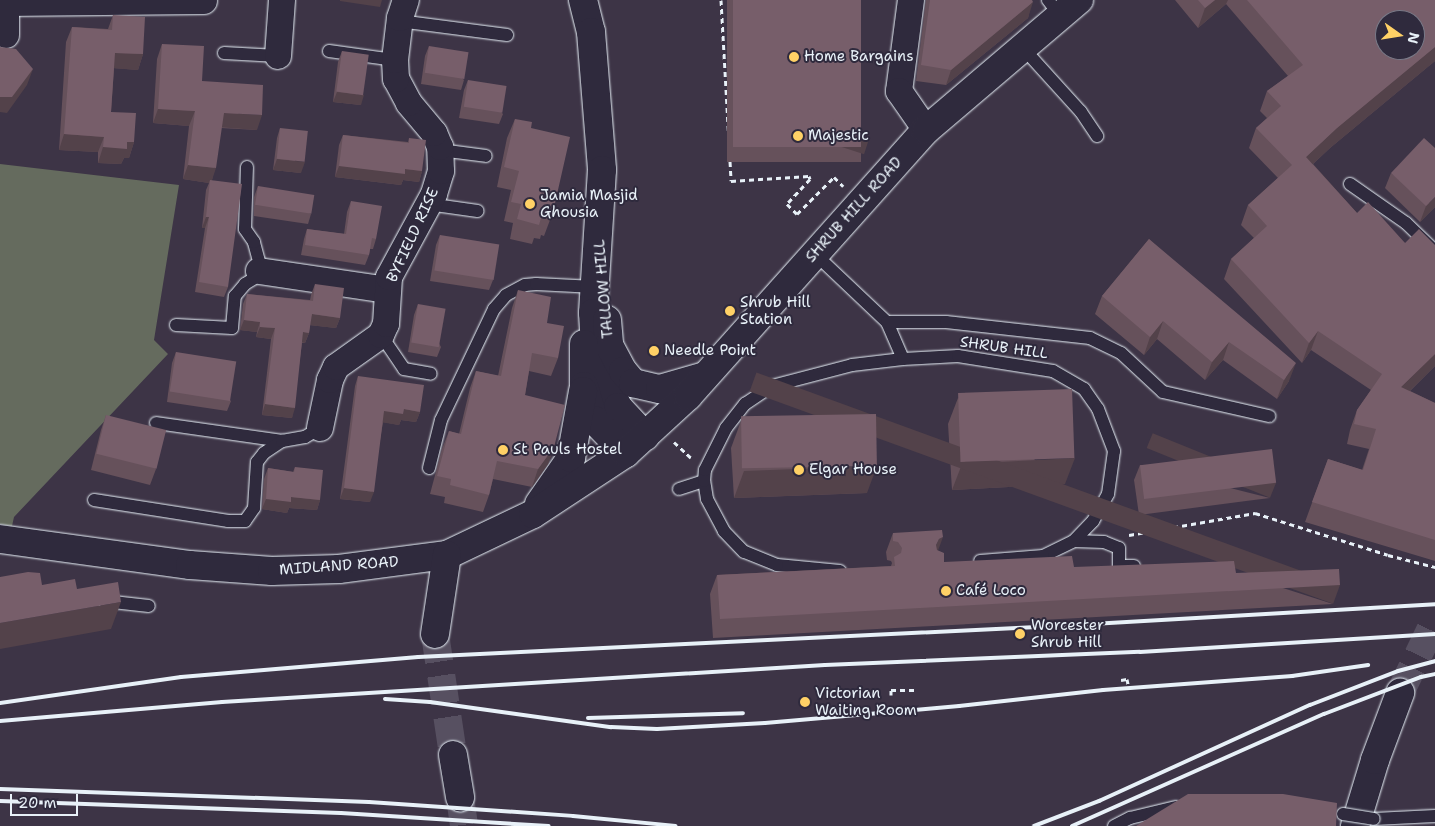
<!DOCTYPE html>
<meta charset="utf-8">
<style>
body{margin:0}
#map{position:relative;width:1435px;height:826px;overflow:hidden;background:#3d3446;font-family:"Shantell Sans",sans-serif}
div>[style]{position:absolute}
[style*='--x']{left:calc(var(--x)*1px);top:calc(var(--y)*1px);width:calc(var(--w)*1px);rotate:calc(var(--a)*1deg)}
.green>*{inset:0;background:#656b5e}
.secondary-tunnel>*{height:28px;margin-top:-14px;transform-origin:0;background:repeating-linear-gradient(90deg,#575061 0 28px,transparent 0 42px)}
.path>*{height:3px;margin-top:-1.5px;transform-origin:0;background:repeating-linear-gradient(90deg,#e8f1f8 0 5px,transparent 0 9px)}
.roads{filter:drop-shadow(0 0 1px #e8f1f8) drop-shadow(0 0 1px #e8f1f8)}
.lane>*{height:12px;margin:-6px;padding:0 6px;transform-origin:6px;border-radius:6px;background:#2f2a3d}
.street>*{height:26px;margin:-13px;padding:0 13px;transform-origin:13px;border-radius:13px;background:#2f2a3d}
.secondary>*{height:28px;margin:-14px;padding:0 14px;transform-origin:14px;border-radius:14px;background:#2f2a3d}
.rail>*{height:4px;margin:-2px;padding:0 2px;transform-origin:2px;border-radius:2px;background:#e8f1f8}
.bridges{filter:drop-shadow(0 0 1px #e8f1f8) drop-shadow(0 0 1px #e8f1f8)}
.lane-bridge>*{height:12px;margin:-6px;padding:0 6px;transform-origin:6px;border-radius:6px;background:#2f2a3d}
.wall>*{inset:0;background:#66515b;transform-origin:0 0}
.shaded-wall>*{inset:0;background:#53424a;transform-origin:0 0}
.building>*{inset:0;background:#775e6a;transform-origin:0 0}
.dots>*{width:14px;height:14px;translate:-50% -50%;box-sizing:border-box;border:2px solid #2f2a3d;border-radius:50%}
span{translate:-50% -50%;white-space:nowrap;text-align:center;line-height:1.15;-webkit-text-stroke:4px #2f2a3d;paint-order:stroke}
.poi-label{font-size:15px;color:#e8f1f8}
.left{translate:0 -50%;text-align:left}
.street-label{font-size:15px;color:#e8f1f8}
.north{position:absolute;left:1375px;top:10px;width:50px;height:50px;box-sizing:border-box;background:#2f2a3d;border:1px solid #797a88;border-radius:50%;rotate:103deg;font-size:14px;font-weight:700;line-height:20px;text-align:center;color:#e8f1f8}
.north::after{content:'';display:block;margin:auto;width:18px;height:22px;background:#ffd166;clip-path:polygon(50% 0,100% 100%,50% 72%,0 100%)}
.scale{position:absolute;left:10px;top:794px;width:68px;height:22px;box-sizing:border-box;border:2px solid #e8f1f8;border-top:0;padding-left:6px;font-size:15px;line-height:18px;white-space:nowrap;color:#e8f1f8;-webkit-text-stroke:4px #2f2a3d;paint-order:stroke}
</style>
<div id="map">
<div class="green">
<div style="clip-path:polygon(0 164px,179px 185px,154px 340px,168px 354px,14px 517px,12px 526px,0 524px)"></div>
</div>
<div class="secondary-tunnel">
<div style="--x:435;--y:634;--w:122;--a:81.5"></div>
<div style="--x:1400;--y:693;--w:81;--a:-64.4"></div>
<div style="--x:460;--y:797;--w:29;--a:82"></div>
</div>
<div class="path">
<div style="--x:721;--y:0;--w:181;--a:86.8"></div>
<div style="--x:731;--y:181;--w:78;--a:-3.7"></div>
<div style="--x:809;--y:176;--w:3;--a:72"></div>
<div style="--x:810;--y:179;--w:34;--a:133"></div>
<div style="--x:787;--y:204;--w:14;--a:45"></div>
<div style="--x:797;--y:214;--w:52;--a:-45"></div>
<div style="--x:834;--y:177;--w:13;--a:45"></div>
<div style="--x:674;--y:442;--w:23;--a:43"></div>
<div style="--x:1129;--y:535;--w:128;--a:-9.9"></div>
<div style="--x:1255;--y:513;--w:139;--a:17.5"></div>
<div style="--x:1388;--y:555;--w:49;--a:14.3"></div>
<div style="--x:1121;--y:680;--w:6;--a:-9"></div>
<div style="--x:1127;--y:679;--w:5;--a:79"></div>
<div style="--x:891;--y:695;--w:5;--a:-90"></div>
<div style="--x:891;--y:690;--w:23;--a:0"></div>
</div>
<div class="roads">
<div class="lane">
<div style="--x:1048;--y:0;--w:20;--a:53"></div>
<div style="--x:399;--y:21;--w:109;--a:7.4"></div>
<div style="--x:1023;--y:48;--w:86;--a:47.8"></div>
<div style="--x:1081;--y:112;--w:29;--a:56"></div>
<div style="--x:329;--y:51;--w:67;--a:7.8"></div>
<div style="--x:224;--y:53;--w:54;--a:3.2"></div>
<div style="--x:440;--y:150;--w:46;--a:7.4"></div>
<div style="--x:1350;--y:184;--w:68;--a:34.9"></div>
<div style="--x:1406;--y:223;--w:40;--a:44"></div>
<div style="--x:428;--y:204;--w:50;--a:8"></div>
<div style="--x:815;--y:254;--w:99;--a:43.4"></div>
<div style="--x:887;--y:322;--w:40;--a:66.6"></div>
<div style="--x:887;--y:322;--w:59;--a:0"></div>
<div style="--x:946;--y:322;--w:145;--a:6.3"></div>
<div style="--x:1090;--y:338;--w:34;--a:26"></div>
<div style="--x:1121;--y:353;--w:57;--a:42.9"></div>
<div style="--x:1163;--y:392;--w:109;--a:12.8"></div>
<div style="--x:176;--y:325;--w:56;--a:3.1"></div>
<div style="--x:232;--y:328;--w:32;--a:-85"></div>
<div style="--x:235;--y:296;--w:16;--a:-50"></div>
<div style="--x:245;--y:284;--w:15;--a:-32"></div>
<div style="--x:258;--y:276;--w:11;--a:-80"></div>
<div style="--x:260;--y:265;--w:24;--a:-105"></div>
<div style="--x:254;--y:242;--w:16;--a:-125"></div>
<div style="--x:245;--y:229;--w:62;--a:-88.2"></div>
<div style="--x:381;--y:335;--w:41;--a:55.9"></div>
<div style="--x:404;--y:369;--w:27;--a:10"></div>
<div style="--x:156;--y:423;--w:127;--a:8.1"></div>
<div style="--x:429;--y:468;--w:49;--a:-76"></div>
<div style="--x:441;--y:420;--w:123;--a:-64.5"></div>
<div style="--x:494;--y:309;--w:18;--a:-49"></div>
<div style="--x:506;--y:295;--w:21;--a:-28"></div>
<div style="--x:525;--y:285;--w:11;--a:-5"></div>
<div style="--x:536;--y:284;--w:59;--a:2.9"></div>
<div style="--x:679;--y:489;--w:26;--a:-18"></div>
<div style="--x:94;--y:500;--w:136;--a:8.9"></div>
<div style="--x:228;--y:521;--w:17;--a:0"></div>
<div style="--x:245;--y:521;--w:16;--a:-55"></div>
<div style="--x:254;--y:508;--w:46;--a:-86.3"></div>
<div style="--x:257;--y:462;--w:11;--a:-52"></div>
<div style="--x:264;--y:453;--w:22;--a:-34"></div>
<div style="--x:282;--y:441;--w:23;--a:-10"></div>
<div style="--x:305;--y:437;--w:17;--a:-31"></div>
<div style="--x:1074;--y:541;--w:30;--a:2"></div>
<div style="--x:1104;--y:542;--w:16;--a:22"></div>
<div style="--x:1119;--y:548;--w:18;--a:90"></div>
<div style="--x:1119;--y:566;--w:15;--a:0"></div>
<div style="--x:840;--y:571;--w:63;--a:-174.6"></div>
<div style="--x:777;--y:565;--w:35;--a:-158"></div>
<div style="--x:744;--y:552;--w:29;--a:-134"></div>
<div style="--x:724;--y:531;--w:36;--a:-118"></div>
<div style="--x:707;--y:499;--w:18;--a:-99"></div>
<div style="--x:704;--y:481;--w:11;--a:-85"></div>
<div style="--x:705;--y:470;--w:47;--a:-63.4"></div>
<div style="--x:726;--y:428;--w:31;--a:-52"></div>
<div style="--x:745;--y:404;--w:32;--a:-34"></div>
<div style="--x:772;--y:386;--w:83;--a:-14.7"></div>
<div style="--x:852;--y:365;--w:51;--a:-6.7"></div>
<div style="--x:903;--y:359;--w:55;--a:-3.1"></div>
<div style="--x:958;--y:356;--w:96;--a:9"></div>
<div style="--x:1053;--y:371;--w:36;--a:30"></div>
<div style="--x:1084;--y:389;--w:24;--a:55"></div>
<div style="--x:1098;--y:409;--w:45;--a:69.1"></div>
<div style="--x:1114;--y:451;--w:43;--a:97.9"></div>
<div style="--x:1108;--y:494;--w:31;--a:119"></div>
<div style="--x:1093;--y:521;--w:28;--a:134"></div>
<div style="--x:1074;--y:541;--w:34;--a:154"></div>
<div style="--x:1043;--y:556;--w:63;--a:175.5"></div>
<div style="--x:104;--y:601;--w:45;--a:6.3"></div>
<div style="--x:1374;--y:819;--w:61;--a:-2.8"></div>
<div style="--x:1114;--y:826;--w:18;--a:-27"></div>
<div style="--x:1130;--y:818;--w:47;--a:-13.4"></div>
</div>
<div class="street">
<div style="--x:911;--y:0;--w:92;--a:97.5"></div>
<div style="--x:899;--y:91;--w:47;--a:55.3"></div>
<div style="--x:6;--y:3;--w:198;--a:-0.6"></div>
<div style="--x:6;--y:35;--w:35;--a:-90"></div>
<div style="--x:278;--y:56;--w:56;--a:-85.9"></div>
<div style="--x:259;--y:271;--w:129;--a:8.4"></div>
<div style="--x:320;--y:428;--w:49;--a:-78.2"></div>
<div style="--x:330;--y:380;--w:14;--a:-65"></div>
<div style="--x:336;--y:367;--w:55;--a:-35.4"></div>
<div style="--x:381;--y:335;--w:12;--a:-66"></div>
<div style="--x:386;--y:324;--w:47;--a:-86.3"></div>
<div style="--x:389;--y:277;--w:94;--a:-61.5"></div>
<div style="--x:434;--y:194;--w:24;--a:-73"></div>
<div style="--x:441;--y:171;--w:24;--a:-92"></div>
<div style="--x:440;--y:147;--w:15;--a:-113"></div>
<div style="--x:434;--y:133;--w:39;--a:-130"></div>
<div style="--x:409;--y:103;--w:27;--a:-118"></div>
<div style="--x:396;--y:79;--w:19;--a:-93"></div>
<div style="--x:395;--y:60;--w:42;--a:-83.2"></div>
<div style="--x:400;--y:18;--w:19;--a:-72"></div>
</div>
<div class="secondary">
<div style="--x:583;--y:0;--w:33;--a:76"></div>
<div style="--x:591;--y:32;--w:138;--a:85.4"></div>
<div style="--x:602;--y:170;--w:143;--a:93.6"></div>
<div style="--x:593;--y:313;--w:49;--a:86.5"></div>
<div style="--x:596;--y:362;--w:50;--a:63.9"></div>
<div style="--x:618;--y:407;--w:40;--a:47"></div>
<div style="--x:607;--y:320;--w:25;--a:85"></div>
<div style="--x:609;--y:345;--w:30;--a:62"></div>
<div style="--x:623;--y:371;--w:16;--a:50"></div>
<div style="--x:633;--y:383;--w:28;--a:13"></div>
<div style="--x:660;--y:389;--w:47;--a:-16.1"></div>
<div style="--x:584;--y:344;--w:42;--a:90"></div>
<div style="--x:584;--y:386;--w:35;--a:74"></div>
<div style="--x:594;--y:420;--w:46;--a:45.9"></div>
<div style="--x:539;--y:504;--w:56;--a:-55.2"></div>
<div style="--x:571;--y:458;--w:68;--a:-79.8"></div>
<div style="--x:0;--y:539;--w:192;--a:7.8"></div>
<div style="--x:190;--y:565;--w:82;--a:4.2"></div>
<div style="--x:272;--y:571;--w:67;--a:-1.7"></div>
<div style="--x:339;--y:569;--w:109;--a:-7.4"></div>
<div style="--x:447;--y:555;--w:95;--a:-25.5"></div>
<div style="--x:533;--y:514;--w:111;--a:-33.3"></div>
<div style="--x:626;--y:453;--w:84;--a:-42.6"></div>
<div style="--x:688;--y:396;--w:357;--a:-48.2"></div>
<div style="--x:926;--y:130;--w:201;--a:-40.4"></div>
<div style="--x:435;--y:634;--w:80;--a:-81.4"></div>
<div style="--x:453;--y:755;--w:43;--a:80.5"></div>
<div style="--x:1355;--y:826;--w:69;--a:-73.1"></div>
<div style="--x:1375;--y:760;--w:72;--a:-69.5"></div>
</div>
</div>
<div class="rail">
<div style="--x:385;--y:699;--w:45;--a:3.8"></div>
<div style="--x:430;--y:702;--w:183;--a:7.9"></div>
<div style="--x:611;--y:727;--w:46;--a:2.5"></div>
<div style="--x:657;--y:729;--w:108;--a:-3.2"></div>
<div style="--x:765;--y:723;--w:195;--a:-5"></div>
<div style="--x:959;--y:706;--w:145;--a:-6.3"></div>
<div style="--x:1103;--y:690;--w:190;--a:-4.2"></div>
<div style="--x:1292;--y:676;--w:77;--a:-8.2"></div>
<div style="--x:0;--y:703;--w:183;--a:-8.2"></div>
<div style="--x:181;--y:677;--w:238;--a:-4.8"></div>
<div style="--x:418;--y:657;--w:640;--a:-2.78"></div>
<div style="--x:1057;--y:626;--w:379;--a:-3.3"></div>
<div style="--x:588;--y:718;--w:155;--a:-1.8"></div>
<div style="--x:0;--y:721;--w:223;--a:-4.9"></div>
<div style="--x:222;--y:702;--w:604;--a:-3.51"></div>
<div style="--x:825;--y:665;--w:315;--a:-2.4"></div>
<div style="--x:1140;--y:652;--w:296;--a:-3.5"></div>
<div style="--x:0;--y:789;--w:369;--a:2"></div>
<div style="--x:369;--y:802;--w:204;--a:3.9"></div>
<div style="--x:573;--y:816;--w:103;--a:5.5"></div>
<div style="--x:0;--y:801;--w:341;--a:2"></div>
<div style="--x:341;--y:813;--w:208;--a:3.6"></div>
<div style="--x:1034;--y:826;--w:70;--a:-21"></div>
<div style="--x:1099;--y:801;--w:232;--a:-24.5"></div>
<div style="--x:1310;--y:705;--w:94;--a:-21.1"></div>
<div style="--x:1398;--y:671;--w:38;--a:-15"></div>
<div style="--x:1072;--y:826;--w:276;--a:-24"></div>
<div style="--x:1324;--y:714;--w:104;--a:-20.9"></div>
<div style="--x:1421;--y:677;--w:14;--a:-12"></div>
</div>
<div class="bridges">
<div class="lane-bridge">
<div style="--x:1343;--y:814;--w:31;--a:9"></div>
</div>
</div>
<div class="wall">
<div style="left:727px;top:0;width:134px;height:162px"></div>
<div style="clip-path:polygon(926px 0,1032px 0,1028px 18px,946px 85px,916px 81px)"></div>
<div style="clip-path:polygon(1175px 0,1435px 0,1435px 61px,1330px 148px,1313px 164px,1357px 213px,1405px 243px,1435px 245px,1435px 366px,1410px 391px,1435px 403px,1435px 561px,1305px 522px,1328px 459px,1362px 470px,1369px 449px,1347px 444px,1350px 430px,1357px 410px,1371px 390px,1311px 350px,1302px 363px,1224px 279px,1231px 259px,1254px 238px,1241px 225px,1248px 205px,1278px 178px,1249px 148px,1256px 128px,1267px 118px,1260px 111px,1267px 91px,1288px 76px,1226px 4px,1198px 28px)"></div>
<div style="clip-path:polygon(113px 15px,143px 54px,138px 70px,114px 68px,111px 112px,134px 142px,129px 158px,124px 158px,121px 164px,98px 163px,98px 152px,59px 150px,66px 42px,72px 27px,108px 29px)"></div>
<div style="clip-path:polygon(162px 44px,202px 81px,257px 130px,221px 128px,212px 180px,228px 287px,224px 297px,195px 292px,205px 228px,202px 228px,206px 190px,209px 183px,183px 179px,189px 126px,153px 123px,157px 59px)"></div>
<div style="clip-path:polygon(429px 46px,464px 80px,461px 90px,421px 84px,425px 56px)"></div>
<div style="clip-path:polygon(342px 51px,361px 105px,333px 102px,338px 62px)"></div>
<div style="clip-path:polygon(468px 80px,503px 114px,499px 124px,459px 118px,464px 90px)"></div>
<div style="clip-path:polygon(515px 119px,531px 128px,553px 212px,544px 236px,541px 235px,540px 239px,534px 238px,532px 244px,510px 239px,513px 223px,504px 221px,511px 190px,497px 187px,507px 138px)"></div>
<div style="clip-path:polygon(280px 128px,301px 173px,273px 170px,277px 138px)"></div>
<div style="clip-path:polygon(343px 135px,408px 142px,409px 138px,422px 171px,419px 182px,403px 180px,401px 185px,335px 177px,339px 145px)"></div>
<div style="clip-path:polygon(1391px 173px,1435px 207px,1420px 222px,1385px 188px)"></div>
<div style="clip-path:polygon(258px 186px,311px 214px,308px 224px,254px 216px,254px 197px)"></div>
<div style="clip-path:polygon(351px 201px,376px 239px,373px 249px,370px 249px,369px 255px,365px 265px,301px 255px,304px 239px,307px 229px,344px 234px,347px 212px)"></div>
<div style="clip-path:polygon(440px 235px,493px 280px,489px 290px,430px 281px,436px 245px)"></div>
<div style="clip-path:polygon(1149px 239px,1289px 381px,1277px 399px,1223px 360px,1205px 380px,1157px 339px,1144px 355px,1095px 314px,1102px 296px)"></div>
<div style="clip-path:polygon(315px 284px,340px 318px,336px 328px,310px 325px,309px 333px,305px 343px,302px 343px,292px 418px,262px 415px,271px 339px,256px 337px,257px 332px,240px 330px,243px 304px,247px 294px,310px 300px,311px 295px)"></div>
<div style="clip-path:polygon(518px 290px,547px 323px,558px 358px,551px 376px,529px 371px,525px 395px,554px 447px,548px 464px,532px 487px,493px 479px,489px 495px,483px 512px,444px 503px,445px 497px,430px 494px,442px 449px,449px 431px,459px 434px,470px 388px,476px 371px,498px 376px,512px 308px)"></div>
<div style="clip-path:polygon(418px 304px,441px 347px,437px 357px,408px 352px,414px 315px)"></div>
<div style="clip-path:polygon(176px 352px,231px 401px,227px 411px,167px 402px,172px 363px)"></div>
<div style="clip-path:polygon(358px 376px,420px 412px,416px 422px,401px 420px,399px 425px,383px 422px,370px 502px,340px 499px,355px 386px)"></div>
<div style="clip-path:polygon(958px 398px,1065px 484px,952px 490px,948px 424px)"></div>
<div style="clip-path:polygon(106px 415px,156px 469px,150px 485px,91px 470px,101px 430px)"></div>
<div style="clip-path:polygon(741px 421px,867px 493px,734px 498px,731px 448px)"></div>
<div style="clip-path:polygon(1140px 465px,1270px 498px,1139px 515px,1134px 480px)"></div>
<div style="clip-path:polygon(295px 467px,320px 500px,317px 510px,289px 508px,287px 513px,262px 509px,264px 479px,268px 468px,293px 472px)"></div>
<div style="clip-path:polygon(893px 533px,938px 551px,944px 562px,1074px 567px,1236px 573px,1333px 604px,713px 638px,710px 594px,717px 575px,891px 566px,892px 563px,891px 561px,887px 560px,886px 552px)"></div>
</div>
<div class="shaded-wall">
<div style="clip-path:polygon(340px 0,382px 0,380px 7px,340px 1px)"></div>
<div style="clip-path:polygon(1215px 0,1228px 0,1226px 4px,1198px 28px,1205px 8px)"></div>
<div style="clip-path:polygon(1033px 2px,1028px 18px,946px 85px,951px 70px)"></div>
<div style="clip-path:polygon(1435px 47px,1435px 61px,1330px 148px,1299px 177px,1306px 157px,1337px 128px)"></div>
<div style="clip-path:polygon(115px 53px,143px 54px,138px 70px,110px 68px)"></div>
<div style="clip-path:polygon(33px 69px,27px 85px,7px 113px,0 112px,0 97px)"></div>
<div style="clip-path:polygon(337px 92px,364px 95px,361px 105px,333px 102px)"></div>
<div style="clip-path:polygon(158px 109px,195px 111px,189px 126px,153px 123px)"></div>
<div style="clip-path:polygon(224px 113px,262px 115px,257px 130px,218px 127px)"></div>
<div style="clip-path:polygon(64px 134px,104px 137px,98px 152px,59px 150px)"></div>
<div style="left:869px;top:139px;width:16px;height:129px;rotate:108deg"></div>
<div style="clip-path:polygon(127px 142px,134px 142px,129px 158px,124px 158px,121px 164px,98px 163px,103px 147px)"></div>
<div style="clip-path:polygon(277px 159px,305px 162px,301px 173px,273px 170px)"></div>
<div style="clip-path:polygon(188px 165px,216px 168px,211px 183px,210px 180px,209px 183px,183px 179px)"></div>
<div style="clip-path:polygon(339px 166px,405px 169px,422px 171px,419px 182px,403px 180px,401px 185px,335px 177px)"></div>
<div style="clip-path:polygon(1435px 197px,1435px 207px,1420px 222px,1426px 206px)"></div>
<div style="clip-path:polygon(206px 217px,209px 217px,205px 228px,202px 228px)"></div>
<div style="clip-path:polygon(312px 314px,340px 318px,336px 328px,308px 325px)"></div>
<div style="clip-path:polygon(244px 320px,260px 322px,257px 332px,240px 330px)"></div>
<div style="clip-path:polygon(1163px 321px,1157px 339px,1144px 355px,1150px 337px)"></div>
<div style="clip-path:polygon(260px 327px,275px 328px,271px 339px,256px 337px)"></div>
<div style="clip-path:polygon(1318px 331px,1311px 350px,1302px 363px,1309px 343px)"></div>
<div style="clip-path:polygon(303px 332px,309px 333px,305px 343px,300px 342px)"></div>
<div style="clip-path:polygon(1229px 342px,1223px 360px,1205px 380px,1212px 362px)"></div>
<div style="clip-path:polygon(1435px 354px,1435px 366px,1394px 406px,1401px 387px)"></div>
<div style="clip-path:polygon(1296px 363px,1289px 381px,1277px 399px,1284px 380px)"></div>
<div style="clip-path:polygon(265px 404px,295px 408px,292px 418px,262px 415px)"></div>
<div style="clip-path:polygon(404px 409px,420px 412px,416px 422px,401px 420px,399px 425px,380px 422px,384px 411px)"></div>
<div style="clip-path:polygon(554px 447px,548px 464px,532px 487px,538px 469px)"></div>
<div style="clip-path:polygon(1075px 458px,1065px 484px,952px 490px,962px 464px)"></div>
<div style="clip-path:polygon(877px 466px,867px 493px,734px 498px,744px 471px)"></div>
<div style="left:1276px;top:483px;width:16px;height:133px;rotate:112deg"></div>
<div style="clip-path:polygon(344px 488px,374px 492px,370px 502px,340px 499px)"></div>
<div style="clip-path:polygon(291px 497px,320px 500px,317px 510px,289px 508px,287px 513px,262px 509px,266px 499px)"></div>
<div style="clip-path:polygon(943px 537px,936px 556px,936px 545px,939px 539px)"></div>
<div style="left:1340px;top:585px;width:20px;height:621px;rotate:110deg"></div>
<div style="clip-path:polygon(121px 602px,111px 629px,0 649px,0 623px)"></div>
</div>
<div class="building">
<div style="left:733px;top:0;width:128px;height:147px"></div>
<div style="clip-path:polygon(930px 0,1032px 0,1033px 2px,951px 70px,921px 65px)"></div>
<div style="clip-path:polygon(1198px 0,1215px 0,1205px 8px)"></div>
<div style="clip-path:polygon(evenodd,1247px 0,1435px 0,1435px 47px,1337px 128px,1306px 157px,1357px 213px,1368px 202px,1405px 243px,1419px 229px,1435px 245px,1435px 354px,1401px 387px,1435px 403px,1435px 540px,1312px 502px,1328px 459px,1363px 470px,1376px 429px,1354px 424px,1357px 410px,1382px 374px,1318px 331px,1309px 343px,1231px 259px,1267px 226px,1248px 205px,1292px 165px,1256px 128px,1281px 106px,1267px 91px,1303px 65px,1247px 0,1385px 20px,1415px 20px,1415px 50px,1385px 50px,1385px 20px)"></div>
<div style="clip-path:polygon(113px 15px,145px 17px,143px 54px,115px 53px,111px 112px,136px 113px,134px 142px,127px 142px,127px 149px,103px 147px,104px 137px,64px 134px,72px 27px,112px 30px)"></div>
<div style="clip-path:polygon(162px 44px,204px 46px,202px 81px,263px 85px,262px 115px,224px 113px,216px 168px,188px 165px,195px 111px,158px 109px)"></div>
<div style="left:429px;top:46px;width:40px;height:27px;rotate:9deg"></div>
<div style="clip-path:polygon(0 47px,16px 49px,33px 69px,12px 97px,0 97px)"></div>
<div style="left:342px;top:51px;width:27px;height:41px;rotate:8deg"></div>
<div style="left:468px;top:80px;width:39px;height:27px;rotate:9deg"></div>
<div style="clip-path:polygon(515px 119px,532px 122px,531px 128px,570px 137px,553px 212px,551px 216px,548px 216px,547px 219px,541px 218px,539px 225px,517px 219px,521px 204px,511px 202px,519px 171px,504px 167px)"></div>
<div style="left:280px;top:128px;width:28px;height:31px;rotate:6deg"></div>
<div style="clip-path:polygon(343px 135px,409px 143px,409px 138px,426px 140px,422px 171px,405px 169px,405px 174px,339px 166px)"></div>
<div style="clip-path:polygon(1424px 138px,1435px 148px,1435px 197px,1426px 206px,1391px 173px)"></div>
<div style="clip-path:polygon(210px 180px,242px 184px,228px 287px,199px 282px,209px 217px,206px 217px)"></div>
<div style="left:258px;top:186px;width:57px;height:19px;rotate:9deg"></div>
<div style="clip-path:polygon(351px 201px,382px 206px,376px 239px,372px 238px,369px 255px,305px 245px,307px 229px,346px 234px)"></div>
<div style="left:440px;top:235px;width:60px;height:36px;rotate:9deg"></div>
<div style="clip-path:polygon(1149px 239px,1296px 363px,1284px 380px,1229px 342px,1212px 362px,1163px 321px,1150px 337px,1102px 296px)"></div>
<div style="clip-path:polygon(315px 284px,344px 288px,340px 318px,312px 314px,309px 333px,303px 332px,295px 408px,265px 404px,275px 328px,260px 327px,260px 322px,244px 320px,247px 294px,313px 301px)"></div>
<div style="clip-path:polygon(518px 290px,551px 297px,547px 323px,564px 326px,558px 358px,532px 353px,525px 395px,565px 405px,554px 447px,538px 469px,497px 461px,489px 495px,450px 485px,451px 479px,437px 476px,449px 431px,461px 434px,476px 371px,501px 376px)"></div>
<div style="left:418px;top:304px;width:28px;height:39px;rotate:10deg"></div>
<div style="left:176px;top:352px;width:61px;height:40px;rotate:9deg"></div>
<div style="clip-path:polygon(358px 376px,424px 385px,420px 412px,404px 409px,403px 414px,384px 411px,374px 492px,344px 488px)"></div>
<div style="left:1072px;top:389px;width:69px;height:114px;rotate:88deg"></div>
<div style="left:876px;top:414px;width:52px;height:135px;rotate:89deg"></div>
<div style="left:106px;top:415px;width:62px;height:40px;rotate:14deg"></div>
<div style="left:1272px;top:449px;width:34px;height:133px;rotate:83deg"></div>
<div style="clip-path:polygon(295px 467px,323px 470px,320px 500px,291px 497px,291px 502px,266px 499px,268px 468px,294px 472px)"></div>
<div style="clip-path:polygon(942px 530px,943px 537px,939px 539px,936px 545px,937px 550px,944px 553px,944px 562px,1072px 556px,1074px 567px,1234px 561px,1236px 573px,1339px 569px,1340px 585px,720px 619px,717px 575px,895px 566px,894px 557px,901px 553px,902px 548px,898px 542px,893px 541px,893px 533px)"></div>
<div style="clip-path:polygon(28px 572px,40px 573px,42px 585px,75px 579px,77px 589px,118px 582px,121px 602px,0 623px,0 577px)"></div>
<div style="clip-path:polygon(1188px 794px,1283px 794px,1337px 803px,1336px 826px,1136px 826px)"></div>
</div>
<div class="dots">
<div style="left:794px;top:57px;background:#ffd166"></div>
<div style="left:798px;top:136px;background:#ffd166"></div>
<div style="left:530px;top:204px;background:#ffd166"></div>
<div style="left:730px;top:311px;background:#ffd166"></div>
<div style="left:654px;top:351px;background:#ffd166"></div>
<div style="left:503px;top:450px;background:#ffd166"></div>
<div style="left:799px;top:470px;background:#ffd166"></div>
<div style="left:946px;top:591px;background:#ffd166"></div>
<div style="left:1020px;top:634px;background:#ffd166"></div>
<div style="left:805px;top:702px;background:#ffd166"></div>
</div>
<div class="poi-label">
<span class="left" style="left:804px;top:57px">Home Bargains</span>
<span class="left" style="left:808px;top:136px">Majestic</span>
<span class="left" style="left:540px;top:204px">Jamia Masjid<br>Ghousia</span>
<span class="left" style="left:740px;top:311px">Shrub Hill<br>Station</span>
<span class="left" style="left:664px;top:351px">Needle Point</span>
<span class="left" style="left:513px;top:450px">St Pauls Hostel</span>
<span class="left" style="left:809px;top:470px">Elgar House</span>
<span class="left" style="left:956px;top:591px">Café Loco</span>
<span class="left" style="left:1031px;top:634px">Worcester<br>Shrub Hill</span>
<span class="left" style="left:815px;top:702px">Victorian<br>Waiting Room</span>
</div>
<div class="street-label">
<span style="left:854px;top:210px;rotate:-48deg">SHRUB HILL ROAD</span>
<span style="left:413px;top:235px;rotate:-65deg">BYFIELD RISE</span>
<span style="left:604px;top:289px;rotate:-95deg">TALLOW HILL</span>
<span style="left:1004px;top:348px;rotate:8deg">SHRUB HILL</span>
<span style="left:339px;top:566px;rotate:-4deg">MIDLAND ROAD</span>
</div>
<div class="north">N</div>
<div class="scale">20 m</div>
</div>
